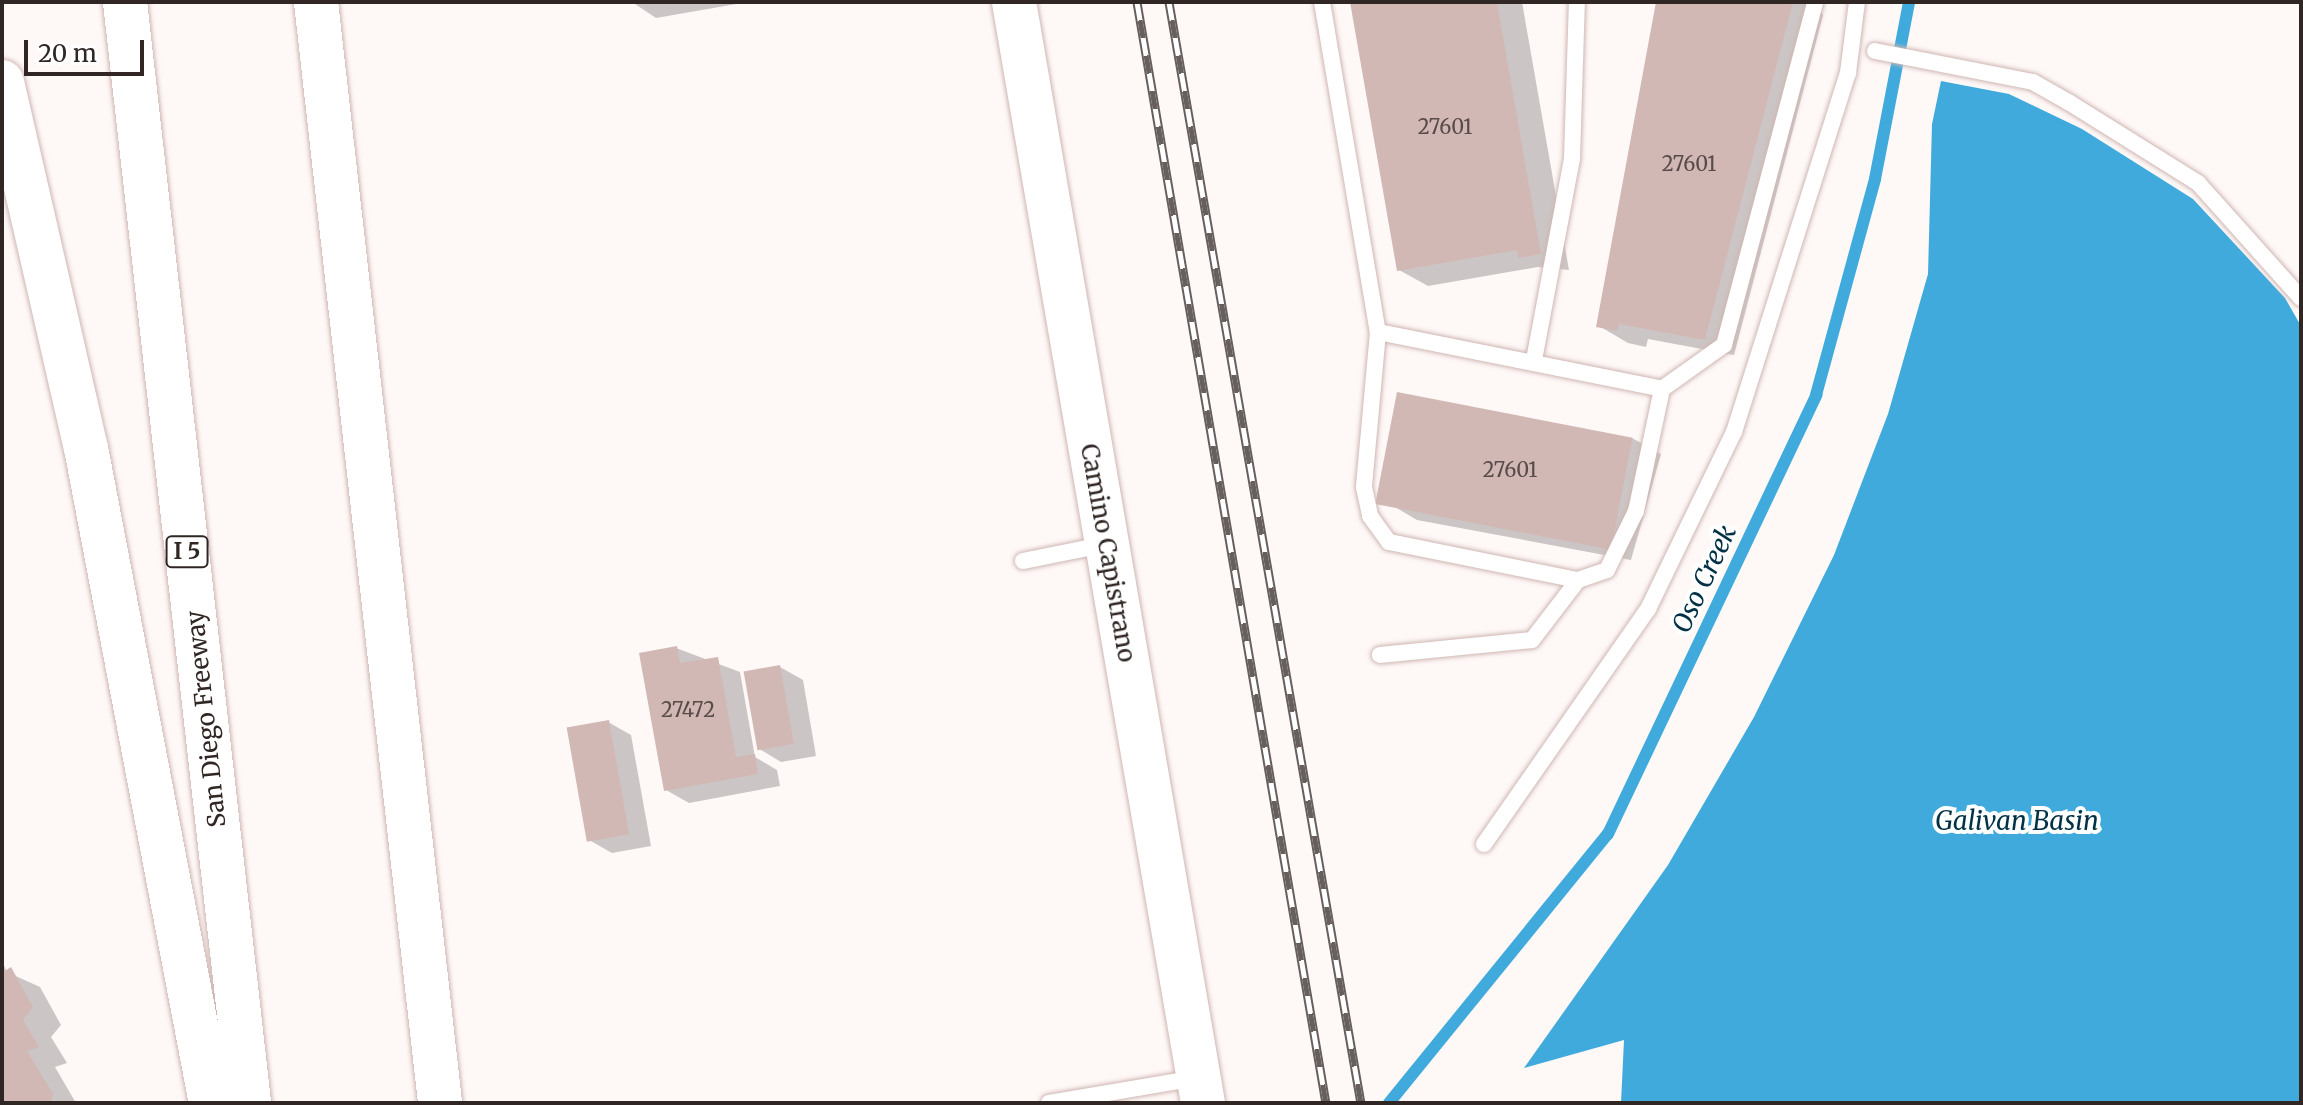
<!DOCTYPE html>
<style>
body{margin:0}
#map{position:relative;width:2303px;height:1105px;overflow:hidden;background:#fef8f7;font-family:Merriweather,serif}
div>[style]{position:absolute}
[style*='--x']{left:calc(var(--x)*1px);top:calc(var(--y)*1px);width:calc(var(--w)*1px);rotate:calc(var(--a)*1deg)}
.water>*{inset:0;background:#40aadd}
.shadow>*{inset:0;background:#0003}
.stream>*{height:12px;margin:-6px;padding:0 6px;transform-origin:6px;border-radius:6px;background:#40aadd}
.building>*{inset:0;background:#d1b8b4;transform-origin:0 0}
.roads{filter:drop-shadow(0 0 2px #cfb6b2) drop-shadow(0 0 2px #cfb6b2)}
.lane>*{height:16px;margin:-8px;padding:0 8px;transform-origin:8px;border-radius:8px;background:#fff}
.secondary>*{height:44px;margin:-22px;padding:0 22px;transform-origin:22px;border-radius:22px;background:#fff}
.highway>*{height:44px;margin:-22px;padding:0 22px;transform-origin:22px;border-radius:22px;background:#fff}
.rail>*{height:9px;margin-top:-4.5px;transform-origin:0;background:repeating-linear-gradient(90deg,#fff 0 18px,#675f5d 0 36px);box-sizing:border-box;border-block:2px solid #675f5d}
span{translate:-50% -50%;white-space:nowrap;text-align:center;line-height:1.15;-webkit-text-stroke:8px #fff;paint-order:stroke}
.number-label{font-size:20px;color:#584b49}
.number-label span{-webkit-text-stroke-width:0}
.shield-label span{padding:2px 6px;background:#fff;border:2px solid;border-radius:6px;-webkit-text-stroke-width:0}
.shield-label{font-size:22px;color:#302725;font-weight:700}
.street-label{font-size:24px;color:#302725}
.water-label{font-size:26px;color:#023146;font-style:italic}
.frame{position:absolute;inset:0;border:4px solid #302725;pointer-events:none}
.scale{position:absolute;left:24px;top:40px;width:120px;height:36px;box-sizing:border-box;border:4px solid #302725;border-top:0;padding-left:10px;font-size:24px;line-height:28px;white-space:nowrap;color:#302725;-webkit-text-stroke:6px #fff;paint-order:stroke}
</style>
<div id="map">
<div class="water">
<div style="clip-path:polygon(1941px 81px,2009px 94px,2082px 129px,2193px 199px,2285px 298px,2301px 326px,2301px 1103px,1621px 1103px,1624px 1040px,1524px 1068px,1668px 865px,1754px 717px,1834px 555px,1888px 414px,1928px 274px,1932px 124px)"></div>
</div>
<div class="shadow">
<div style="clip-path:polygon(632px 2px,748px 2px,656px 18px)"></div>
<div style="clip-path:polygon(1352px 2px,1522px 2px,1569px 270px,1538px 267px,1428px 286px,1399px 270px)"></div>
<div style="clip-path:polygon(1658px 2px,1815px 2px,1823px 15px,1734px 355px,1648px 339px,1646px 347px,1628px 343px,1599px 326px)"></div>
<div style="clip-path:polygon(1632px 438px,1661px 454px,1631px 560px,1417px 520px,1388px 503px)"></div>
<div style="clip-path:polygon(676px 648px,740px 672px,755px 757px,777px 770px,780px 786px,689px 803px,666px 790px)"></div>
<div style="clip-path:polygon(780px 667px,803px 680px,816px 756px,781px 762px,758px 748px)"></div>
<div style="clip-path:polygon(608px 722px,631px 735px,651px 846px,612px 853px,589px 840px)"></div>
<div style="clip-path:polygon(2px 961px,7px 972px,40px 987px,61px 1025px,51px 1037px,67px 1063px,55px 1067px,76px 1103px,2px 1103px)"></div>
</div>
<div class="stream">
<div style="--x:1389;--y:1103;--w:347;--a:-50.9"></div>
<div style="--x:1608;--y:834;--w:486;--a:-64.6"></div>
<div style="--x:1816;--y:395;--w:224;--a:-74.7"></div>
<div style="--x:1875;--y:179;--w:180;--a:-79.1"></div>
</div>
<div class="building">
<div style="clip-path:polygon(1350px 2px,1497px 2px,1541px 254px,1518px 258px,1517px 250px,1397px 271px)"></div>
<div style="clip-path:polygon(1656px 2px,1793px 2px,1705px 340px,1619px 324px,1617px 331px,1596px 327px)"></div>
<div style="left:1397px;top:392px;width:240px;height:114px;rotate:11deg"></div>
<div style="clip-path:polygon(677px 646px,680px 663px,718px 657px,736px 757px,755px 754px,758px 774px,664px 791px,639px 653px)"></div>
<div style="left:780px;top:665px;width:80px;height:37px;rotate:80deg"></div>
<div style="left:609px;top:720px;width:116px;height:43px;rotate:80deg"></div>
<div style="clip-path:polygon(11px 967px,33px 1007px,23px 1020px,39px 1047px,27px 1051px,53px 1094px,51px 1103px,2px 1103px,2px 973px)"></div>
</div>
<div class="roads">
<div class="lane">
<div style="--x:1322;--y:2;--w:335;--a:80.4"></div>
<div style="--x:1378;--y:332;--w:156;--a:95.2"></div>
<div style="--x:1364;--y:487;--w:30;--a:78"></div>
<div style="--x:1370;--y:516;--w:32;--a:54"></div>
<div style="--x:1389;--y:542;--w:193;--a:11.4"></div>
<div style="--x:1875;--y:51;--w:161;--a:11.1"></div>
<div style="--x:2033;--y:82;--w:43;--a:29.6"></div>
<div style="--x:2070;--y:103;--w:151;--a:32"></div>
<div style="--x:2198;--y:183;--w:154;--a:48.2"></div>
<div style="--x:1378;--y:332;--w:290;--a:11.3"></div>
<div style="--x:1662;--y:389;--w:125;--a:102"></div>
<div style="--x:1636;--y:511;--w:66;--a:116.2"></div>
<div style="--x:1607;--y:570;--w:31;--a:161"></div>
<div style="--x:1578;--y:580;--w:76;--a:127.5"></div>
<div style="--x:1532;--y:640;--w:153;--a:174.4"></div>
<div style="--x:1534;--y:360;--w:206;--a:-79.3"></div>
<div style="--x:1572;--y:158;--w:156;--a:-88.2"></div>
<div style="--x:1662;--y:389;--w:76;--a:-35.4"></div>
<div style="--x:1724;--y:345;--w:355;--a:-75.1"></div>
<div style="--x:1023;--y:561;--w:86;--a:-11.4"></div>
<div style="--x:1484;--y:844;--w:287;--a:-55.1"></div>
<div style="--x:1648;--y:609;--w:197;--a:-64.1"></div>
<div style="--x:1734;--y:432;--w:377;--a:-72.4"></div>
<div style="--x:1848;--y:73;--w:72;--a:-82.8"></div>
<div style="--x:1049;--y:1103;--w:150;--a:-9.6"></div>
</div>
<div class="secondary">
<div style="--x:1014;--y:2;--w:1117;--a:80.26"></div>
</div>
<div class="highway">
<div style="--x:125;--y:2;--w:1108;--a:83.57"></div>
<div style="--x:316;--y:2;--w:1108;--a:83.57"></div>
<div style="--x:2;--y:82;--w:376;--a:77.1"></div>
<div style="--x:86;--y:448;--w:667;--a:79.2"></div>
</div>
</div>
<div class="rail">
<div style="--x:1137;--y:2;--w:1117;--a:80.26"></div>
<div style="--x:1169;--y:2;--w:1118;--a:80.11"></div>
</div>
<div class="number-label">
<span style="left:1445px;top:126px">27601</span>
<span style="left:1689px;top:163px">27601</span>
<span style="left:1510px;top:469px">27601</span>
<span style="left:688px;top:709px">27472</span>
</div>
<div class="shield-label">
<span style="left:187px;top:552px">I 5</span>
</div>
<div class="street-label">
<span style="left:1108px;top:553px;rotate:80deg">Camino Capistrano</span>
<span style="left:206px;top:719px;rotate:-96deg">San Diego Freeway</span>
</div>
<div class="water-label">
<span style="left:1704px;top:579px;rotate:-65deg">Oso Creek</span>
<span style="left:2017px;top:821px">Galivan Basin</span>
</div>
<div class="frame"></div>
<div class="scale">20 m</div>
</div>
